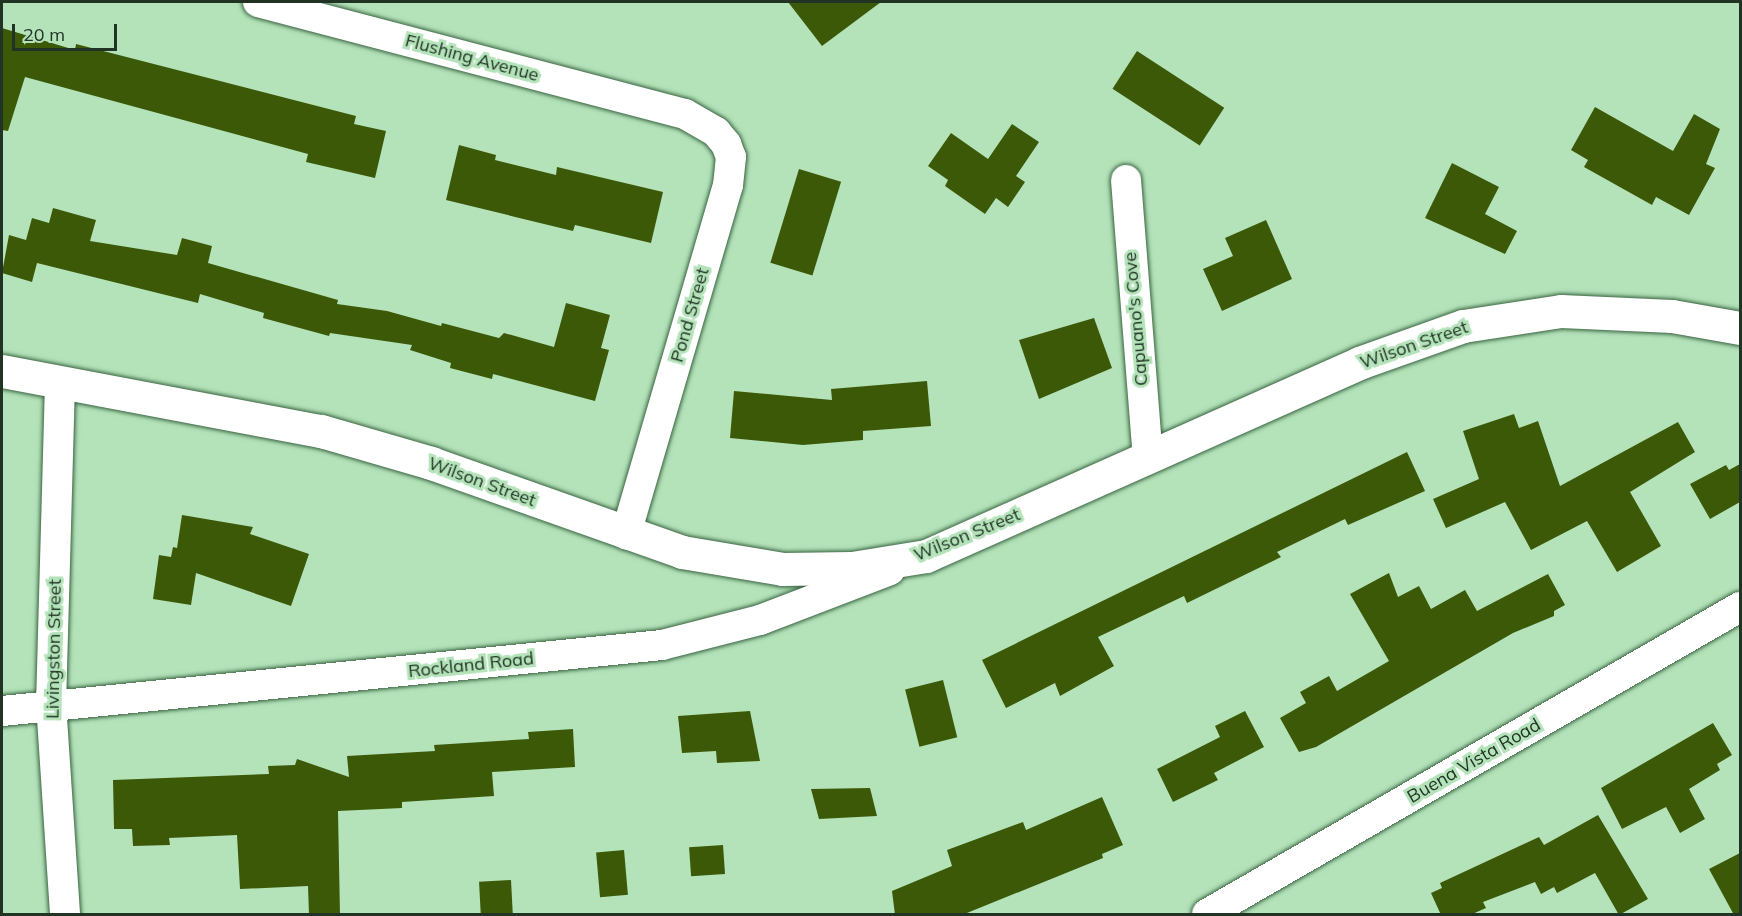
<!DOCTYPE html>
<style>
body{margin:0}
#map{position:relative;width:1742px;height:916px;overflow:hidden;background:#b4e3ba;font-family:Mulish,sans-serif}
div>[style]{position:absolute}
[style*='--x']{left:calc(var(--x)*1px);top:calc(var(--y)*1px);width:calc(var(--w)*1px);rotate:calc(var(--a)*1deg)}
.building>*{inset:0;background:#3c5908;transform-origin:0 0}
.roads{filter:drop-shadow(0 0 2px #396440) drop-shadow(0 0 2px #396440)}
.street>*{height:30px;margin:-15px;padding:0 15px;transform-origin:15px;border-radius:15px;background:#fff}
.secondary>*{height:33px;margin:-16.5px;padding:0 16.5px;transform-origin:16.5px;border-radius:16.5px;background:#fff}
span{translate:-50% -50%;white-space:nowrap;text-align:center;line-height:1.15;-webkit-text-stroke:6px #b4e3ba;paint-order:stroke}
.street-label{font-size:18px;color:#213424}
.frame{position:absolute;inset:0;border:3px solid #213424;pointer-events:none}
.scale{position:absolute;left:12px;top:24px;width:105px;height:27px;box-sizing:border-box;border:3px solid #213424;border-top:0;padding-left:8px;font-size:18px;line-height:21px;white-space:nowrap;color:#213424;-webkit-text-stroke:4px #b4e3ba;paint-order:stroke}
</style>
<div id="map">
<div class="building">
<div style="clip-path:polygon(788px 2px,881px 2px,822px 46px)"></div>
<div style="clip-path:polygon(2px 28px,75px 50px,76px 44px,356px 116px,354px 124px,386px 131px,375px 178px,306px 162px,308px 154px,25px 77px,8px 131px,2px 130px)"></div>
<div style="left:1137px;top:51px;width:104px;height:45px;rotate:33deg"></div>
<div style="clip-path:polygon(1595px 107px,1673px 151px,1694px 114px,1720px 129px,1706px 164px,1715px 168px,1689px 215px,1656px 197px,1652px 205px,1584px 167px,1588px 160px,1571px 150px)"></div>
<div style="clip-path:polygon(1012px 124px,1039px 142px,1016px 176px,1025px 182px,1008px 207px,996px 198px,985px 214px,945px 186px,948px 180px,928px 166px,951px 133px,988px 159px)"></div>
<div style="clip-path:polygon(459px 145px,496px 155px,495px 160px,556px 175px,557px 167px,663px 192px,651px 243px,575px 225px,573px 231px,446px 200px)"></div>
<div style="clip-path:polygon(1452px 163px,1499px 187px,1485px 214px,1517px 231px,1505px 254px,1425px 218px)"></div>
<div style="left:799px;top:169px;width:44px;height:98px;rotate:17deg"></div>
<div style="clip-path:polygon(53px 208px,96px 220px,90px 241px,177px 255px,182px 238px,212px 246px,208px 263px,338px 300px,337px 304px,387px 311px,441px 326px,442px 323px,499px 338px,504px 333px,554px 347px,566px 303px,610px 315px,601px 348px,609px 350px,595px 401px,493px 374px,492px 379px,450px 368px,451px 363px,410px 350px,412px 345px,330px 333px,329px 336px,263px 318px,264px 313px,200px 294px,198px 303px,37px 263px,32px 282px,2px 273px,9px 235px,26px 240px,32px 218px,49px 223px)"></div>
<div style="clip-path:polygon(1266px 220px,1292px 279px,1222px 311px,1203px 269px,1233px 256px,1225px 238px)"></div>
<div style="clip-path:polygon(1094px 318px,1112px 368px,1039px 399px,1019px 340px)"></div>
<div style="clip-path:polygon(927px 381px,931px 426px,863px 431px,863px 440px,803px 445px,730px 438px,734px 391px,832px 400px,831px 389px)"></div>
<div style="clip-path:polygon(1514px 414px,1519px 428px,1538px 421px,1560px 486px,1678px 422px,1695px 452px,1630px 492px,1661px 546px,1617px 572px,1587px 521px,1531px 550px,1505px 502px,1446px 528px,1433px 499px,1479px 479px,1463px 431px)"></div>
<div style="clip-path:polygon(1407px 452px,1425px 491px,1348px 525px,1345px 519px,1277px 552px,1281px 557px,1187px 603px,1184px 596px,1098px 637px,1114px 666px,1060px 696px,1055px 683px,1006px 708px,982px 660px)"></div>
<div style="clip-path:polygon(1740px 464px,1740px 502px,1710px 519px,1690px 484px,1726px 465px,1729px 470px)"></div>
<div style="clip-path:polygon(182px 515px,253px 527px,250px 534px,309px 554px,291px 606px,196px 573px,191px 605px,153px 599px,159px 555px,171px 557px,173px 547px,177px 548px)"></div>
<div style="clip-path:polygon(1389px 573px,1398px 597px,1419px 586px,1431px 609px,1465px 590px,1477px 611px,1548px 574px,1565px 605px,1554px 611px,1554px 616px,1513px 633px,1316px 747px,1299px 752px,1280px 718px,1306px 703px,1300px 692px,1329px 676px,1337px 691px,1389px 661px,1350px 594px)"></div>
<div style="left:943px;top:680px;width:59px;height:39px;rotate:76deg"></div>
<div style="clip-path:polygon(750px 711px,760px 761px,717px 763px,716px 751px,682px 753px,678px 716px)"></div>
<div style="clip-path:polygon(1245px 711px,1264px 747px,1214px 773px,1218px 780px,1173px 802px,1157px 769px,1220px 737px,1215px 726px)"></div>
<div style="clip-path:polygon(1713px 723px,1732px 755px,1717px 764px,1720px 770px,1689px 789px,1705px 819px,1680px 833px,1666px 807px,1622px 829px,1601px 788px)"></div>
<div style="clip-path:polygon(573px 729px,575px 767px,492px 772px,494px 796px,402px 802px,402px 808px,338px 811px,340px 915px,309px 915px,308px 886px,240px 889px,237px 835px,169px 838px,170px 845px,133px 846px,132px 829px,114px 829px,113px 780px,269px 774px,268px 766px,295px 765px,297px 759px,349px 777px,347px 756px,435px 751px,434px 745px,529px 739px,528px 732px)"></div>
<div style="clip-path:polygon(870px 788px,877px 816px,819px 819px,811px 789px)"></div>
<div style="clip-path:polygon(1102px 797px,1123px 845px,1102px 854px,1103px 858px,962px 915px,895px 915px,892px 891px,952px 866px,947px 850px,1023px 822px,1026px 830px)"></div>
<div style="clip-path:polygon(1598px 815px,1648px 899px,1619px 915px,1595px 873px,1557px 893px,1554px 887px,1541px 894px,1535px 882px,1483px 902px,1486px 908px,1470px 915px,1441px 915px,1431px 893px,1442px 888px,1440px 883px,1539px 837px,1544px 845px)"></div>
<div style="left:723px;top:845px;width:29px;height:34px;rotate:86deg"></div>
<div style="left:624px;top:850px;width:45px;height:28px;rotate:85deg"></div>
<div style="clip-path:polygon(1740px 853px,1740px 915px,1734px 915px,1709px 869px)"></div>
<div style="left:511px;top:880px;width:35px;height:32px;rotate:87deg"></div>
</div>
<div class="roads">
<div class="street">
<div style="--x:258;--y:2;--w:441;--a:14.7"></div>
<div style="--x:685;--y:114;--w:36;--a:30"></div>
<div style="--x:716;--y:132;--w:16;--a:50"></div>
<div style="--x:726;--y:144;--w:14;--a:69"></div>
<div style="--x:731;--y:157;--w:28;--a:96"></div>
<div style="--x:728;--y:185;--w:364;--a:106.3"></div>
<div style="--x:1126;--y:180;--w:278;--a:85.5"></div>
<div style="--x:60;--y:383;--w:320;--a:91.6"></div>
<div style="--x:51;--y:703;--w:211;--a:86.2"></div>
<div style="--x:2;--y:711;--w:663;--a:-5.71"></div>
<div style="--x:662;--y:645;--w:101;--a:-14.3"></div>
<div style="--x:760;--y:620;--w:139;--a:-21"></div>
<div style="--x:1207;--y:914;--w:615;--a:-29.94"></div>
</div>
<div class="secondary">
<div style="--x:2;--y:371;--w:325;--a:10.7"></div>
<div style="--x:321;--y:431;--w:115;--a:16.2"></div>
<div style="--x:431;--y:463;--w:266;--a:19.5"></div>
<div style="--x:682;--y:552;--w:101;--a:9.6"></div>
<div style="--x:782;--y:569;--w:70;--a:-0.8"></div>
<div style="--x:852;--y:568;--w:75;--a:-9.2"></div>
<div style="--x:926;--y:556;--w:474;--a:-24"></div>
<div style="--x:1359;--y:363;--w:110;--a:-19.6"></div>
<div style="--x:1463;--y:326;--w:99;--a:-8.7"></div>
<div style="--x:1561;--y:311;--w:111;--a:2.6"></div>
<div style="--x:1672;--y:316;--w:69;--a:10"></div>
</div>
</div>
<div class="street-label">
<span style="left:472px;top:58px;rotate:15deg">Flushing Avenue</span>
<span style="left:690px;top:315px;rotate:-74deg">Pond Street</span>
<span style="left:1136px;top:319px;rotate:-95deg">Capuano's Cove</span>
<span style="left:1414px;top:345px;rotate:-19deg">Wilson Street</span>
<span style="left:482px;top:482px;rotate:20deg">Wilson Street</span>
<span style="left:967px;top:535px;rotate:-22deg">Wilson Street</span>
<span style="left:54px;top:649px;rotate:-89deg">Livingston Street</span>
<span style="left:471px;top:665px;rotate:-6deg">Rockland Road</span>
<span style="left:1474px;top:761px;rotate:-30deg">Buena Vista Road</span>
</div>
<div class="frame"></div>
<div class="scale">20 m</div>
</div>
